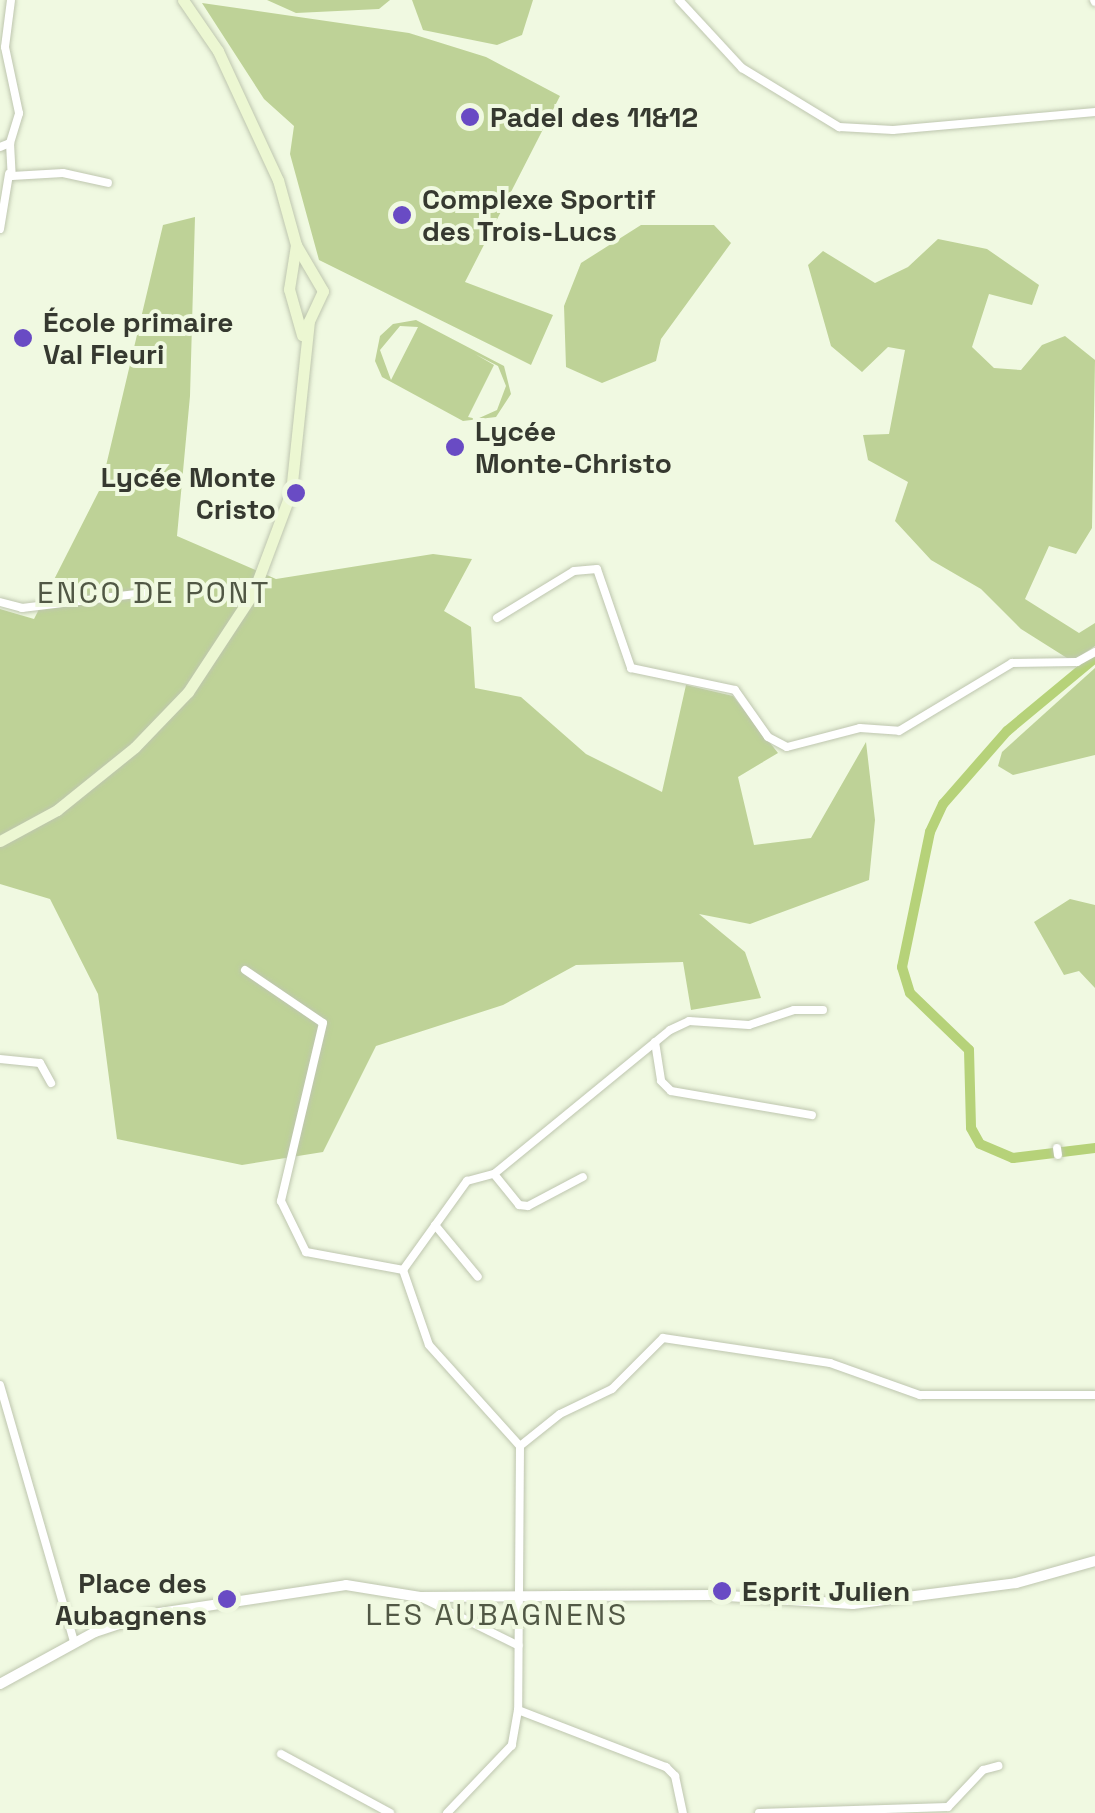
<!DOCTYPE html>
<meta charset="utf-8">
<style>
body{margin:0}
#map{position:relative;width:1095px;height:1813px;overflow:hidden;background:#f0f9e1;font-family:"Space Grotesk",sans-serif}
div>[style]{position:absolute}
[style*='--x']{left:calc(var(--x)*1px);top:calc(var(--y)*1px);width:calc(var(--w)*1px);rotate:calc(var(--a)*1deg)}
.green>*{inset:0;background:#bed297}
.canal>*{height:10px;margin:-5px;padding:0 5px;transform-origin:5px;border-radius:5px;background:#b6d279}
.roads{filter:drop-shadow(0 0 2px #bec6af) drop-shadow(0 0 2px #bec6af)}
.minor>*{height:8px;margin:-4px;padding:0 4px;transform-origin:4px;border-radius:4px;background:#fff}
.tertiary>*{height:10px;margin:-5px;padding:0 5px;transform-origin:5px;border-radius:5px;background:#fff}
.secondary>*{height:11px;margin:-5.5px;padding:0 5.5px;transform-origin:5.5px;border-radius:5.5px;background:#ecf7d2}
.dots>*{width:28px;height:28px;translate:-50% -50%;box-sizing:border-box;border:5px solid #f0f9e1;border-radius:50%}
span{translate:-50% -50%;white-space:nowrap;text-align:center;line-height:1.15;-webkit-text-stroke:8px #f0f9e1;paint-order:stroke}
.poi-label{font-size:28px;color:#363930;font-weight:700}
.left{translate:0 -50%;text-align:left}
.right{translate:-100% -50%;text-align:right}
.neighbourhood-label{font-size:30px;color:#515845;letter-spacing:2.5px}
</style>
<div id="map">
<div class="green">
<div style="clip-path:polygon(267px 0,390px 0,379px 9px,296px 13px)"></div>
<div style="clip-path:polygon(412px 0,533px 0,522px 35px,497px 45px,423px 30px)"></div>
<div style="clip-path:polygon(202px 3px,409px 33px,486px 57px,560px 96px,465px 282px,553px 315px,531px 365px,319px 260px,290px 154px,294px 126px,264px 99px)"></div>
<div style="clip-path:polygon(195px 217px,190px 396px,177px 536px,276px 579px,433px 554px,472px 559px,444px 611px,471px 627px,475px 688px,521px 697px,586px 754px,662px 792px,686px 685px,733px 696px,778px 753px,738px 777px,754px 845px,811px 838px,866px 742px,875px 820px,869px 880px,750px 924px,699px 914px,745px 952px,761px 998px,691px 1010px,683px 962px,576px 965px,503px 1005px,376px 1046px,323px 1152px,242px 1165px,117px 1139px,98px 994px,50px 899px,0 884px,0 609px,34px 619px,101px 487px,163px 225px)"></div>
<div style="clip-path:polygon(641px 225px,714px 225px,731px 243px,661px 339px,656px 361px,602px 383px,566px 367px,564px 306px,581px 263px)"></div>
<div style="clip-path:polygon(938px 239px,987px 249px,1039px 285px,1032px 305px,989px 294px,972px 347px,994px 368px,1021px 370px,1042px 345px,1065px 336px,1095px 360px,1092px 528px,1076px 554px,1049px 546px,1025px 599px,1079px 633px,1095px 623px,1095px 646px,1077px 658px,1067px 658px,1021px 629px,981px 589px,931px 560px,895px 521px,908px 482px,868px 460px,863px 435px,889px 434px,905px 350px,888px 347px,862px 372px,831px 346px,808px 265px,823px 251px,875px 283px,908px 267px)"></div>
<div style="clip-path:polygon(evenodd,416px 320px,504px 366px,511px 394px,496px 417px,463px 421px,382px 377px,375px 361px,380px 336px,393px 324px,416px 320px,400px 326px,418px 327px,391px 380px,380px 350px,400px 326px,416px 320px,475px 354px,498px 366px,506px 386px,497px 410px,477px 419px,468px 417px,494px 365px,475px 354px)"></div>
<div style="clip-path:polygon(1095px 668px,1095px 755px,1013px 775px,998px 766px,1002px 752px)"></div>
<div style="clip-path:polygon(1070px 899px,1095px 905px,1095px 988px,1079px 971px,1064px 975px,1034px 922px)"></div>
</div>
<div class="canal">
<div style="--x:1095;--y:658;--w:114;--a:140.3"></div>
<div style="--x:1007;--y:731;--w:97;--a:131.2"></div>
<div style="--x:943;--y:804;--w:31;--a:115"></div>
<div style="--x:930;--y:832;--w:138;--a:101.7"></div>
<div style="--x:902;--y:967;--w:27;--a:73"></div>
<div style="--x:910;--y:993;--w:82;--a:44"></div>
<div style="--x:969;--y:1050;--w:78;--a:88.5"></div>
<div style="--x:971;--y:1128;--w:18;--a:61"></div>
<div style="--x:980;--y:1144;--w:36;--a:23"></div>
<div style="--x:1013;--y:1158;--w:83;--a:-7"></div>
</div>
<div class="roads">
<div class="minor">
<div style="--x:679;--y:0;--w:93;--a:47.2"></div>
<div style="--x:742;--y:68;--w:114;--a:31.3"></div>
<div style="--x:839;--y:127;--w:54;--a:3.2"></div>
<div style="--x:893;--y:130;--w:203;--a:-5.1"></div>
<div style="--x:1094;--y:0;--w:2;--a:63"></div>
<div style="--x:10;--y:143;--w:33;--a:87"></div>
<div style="--x:12;--y:176;--w:51;--a:-3.4"></div>
<div style="--x:63;--y:173;--w:46;--a:12.5"></div>
<div style="--x:0;--y:147;--w:11;--a:-22"></div>
<div style="--x:10;--y:143;--w:31;--a:-73"></div>
<div style="--x:19;--y:113;--w:67;--a:-102"></div>
<div style="--x:5;--y:47;--w:47;--a:-82.7"></div>
<div style="--x:0;--y:229;--w:56;--a:-80.7"></div>
<div style="--x:0;--y:602;--w:23;--a:15"></div>
<div style="--x:22;--y:608;--w:123;--a:-7"></div>
<div style="--x:497;--y:618;--w:90;--a:-31.4"></div>
<div style="--x:574;--y:571;--w:23;--a:-5"></div>
<div style="--x:597;--y:569;--w:105;--a:71"></div>
<div style="--x:631;--y:668;--w:106;--a:11.9"></div>
<div style="--x:735;--y:690;--w:57;--a:54.9"></div>
<div style="--x:768;--y:737;--w:21;--a:28"></div>
<div style="--x:787;--y:747;--w:75;--a:-14.6"></div>
<div style="--x:860;--y:728;--w:39;--a:4"></div>
<div style="--x:899;--y:731;--w:132;--a:-31"></div>
<div style="--x:1012;--y:663;--w:65;--a:-0.9"></div>
<div style="--x:1077;--y:662;--w:21;--a:-29"></div>
<div style="--x:245;--y:970;--w:94;--a:34.2"></div>
<div style="--x:323;--y:1023;--w:183;--a:103.3"></div>
<div style="--x:281;--y:1201;--w:57;--a:63.9"></div>
<div style="--x:306;--y:1252;--w:99;--a:10.5"></div>
<div style="--x:403;--y:1270;--w:79;--a:70.9"></div>
<div style="--x:429;--y:1345;--w:136;--a:48"></div>
<div style="--x:520;--y:1446;--w:264;--a:90.4"></div>
<div style="--x:518;--y:1710;--w:36;--a:100"></div>
<div style="--x:512;--y:1745;--w:94;--a:133.7"></div>
<div style="--x:655;--y:1042;--w:39;--a:81"></div>
<div style="--x:661;--y:1081;--w:14;--a:45"></div>
<div style="--x:671;--y:1091;--w:143;--a:9.7"></div>
<div style="--x:0;--y:1059;--w:40;--a:5.7"></div>
<div style="--x:40;--y:1063;--w:23;--a:61"></div>
<div style="--x:1057;--y:1148;--w:7;--a:82"></div>
<div style="--x:494;--y:1174;--w:40;--a:51"></div>
<div style="--x:519;--y:1205;--w:9;--a:6"></div>
<div style="--x:528;--y:1206;--w:62;--a:-27.8"></div>
<div style="--x:435;--y:1225;--w:67;--a:50.4"></div>
<div style="--x:403;--y:1270;--w:110;--a:-54.3"></div>
<div style="--x:467;--y:1181;--w:28;--a:-15"></div>
<div style="--x:494;--y:1174;--w:227;--a:-39.3"></div>
<div style="--x:670;--y:1030;--w:21;--a:-25"></div>
<div style="--x:689;--y:1021;--w:60;--a:3.8"></div>
<div style="--x:749;--y:1025;--w:47;--a:-18.4"></div>
<div style="--x:794;--y:1010;--w:29;--a:0"></div>
<div style="--x:0;--y:1385;--w:267;--a:73.9"></div>
<div style="--x:520;--y:1446;--w:51;--a:-38.7"></div>
<div style="--x:560;--y:1414;--w:58;--a:-25.7"></div>
<div style="--x:612;--y:1389;--w:72;--a:-45"></div>
<div style="--x:663;--y:1338;--w:169;--a:8.5"></div>
<div style="--x:830;--y:1363;--w:96;--a:19.6"></div>
<div style="--x:920;--y:1395;--w:175;--a:0"></div>
<div style="--x:420;--y:1597;--w:110;--a:26.3"></div>
<div style="--x:518;--y:1710;--w:159;--a:21.1"></div>
<div style="--x:666;--y:1767;--w:13;--a:45"></div>
<div style="--x:675;--y:1776;--w:38;--a:78"></div>
<div style="--x:281;--y:1754;--w:124;--a:28.4"></div>
<div style="--x:759;--y:1813;--w:189;--a:-1.8"></div>
<div style="--x:948;--y:1807;--w:51;--a:-46.6"></div>
<div style="--x:983;--y:1770;--w:16;--a:-15"></div>
</div>
<div class="tertiary">
<div style="--x:0;--y:1684;--w:108;--a:-28.7"></div>
<div style="--x:95;--y:1632;--w:54;--a:-18.4"></div>
<div style="--x:146;--y:1615;--w:202;--a:-8.5"></div>
<div style="--x:346;--y:1585;--w:75;--a:9.2"></div>
<div style="--x:420;--y:1597;--w:292;--a:-0.4"></div>
<div style="--x:712;--y:1595;--w:141;--a:3.7"></div>
<div style="--x:853;--y:1604;--w:164;--a:-7.3"></div>
<div style="--x:1016;--y:1583;--w:82;--a:-15.6"></div>
</div>
<div class="secondary">
<div style="--x:183;--y:0;--w:62;--a:55.5"></div>
<div style="--x:218;--y:51;--w:142;--a:65.1"></div>
<div style="--x:278;--y:180;--w:67;--a:74.5"></div>
<div style="--x:296;--y:245;--w:45;--a:99"></div>
<div style="--x:289;--y:289;--w:48;--a:74.2"></div>
<div style="--x:0;--y:841;--w:65;--a:-28.5"></div>
<div style="--x:57;--y:810;--w:100;--a:-38.9"></div>
<div style="--x:135;--y:747;--w:76;--a:-46.1"></div>
<div style="--x:188;--y:692;--w:118;--a:-56.7"></div>
<div style="--x:253;--y:593;--w:108;--a:-69.4"></div>
<div style="--x:291;--y:492;--w:172;--a:-84"></div>
<div style="--x:309;--y:321;--w:33;--a:-65"></div>
<div style="--x:323;--y:291;--w:53;--a:-120.4"></div>
</div>
</div>
<div class="dots">
<div style="left:470px;top:117px;background:#694bc4"></div>
<div style="left:402px;top:215px;background:#694bc4"></div>
<div style="left:23px;top:338px;background:#694bc4"></div>
<div style="left:455px;top:447px;background:#694bc4"></div>
<div style="left:296px;top:493px;background:#694bc4"></div>
<div style="left:722px;top:1591px;background:#694bc4"></div>
<div style="left:227px;top:1599px;background:#694bc4"></div>
</div>
<div class="poi-label">
<span class="left" style="left:490px;top:117px">Padel des 11&amp;12</span>
<span class="left" style="left:422px;top:215px">Complexe Sportif<br>des Trois-Lucs</span>
<span class="left" style="left:43px;top:338px">École primaire<br>Val Fleuri</span>
<span class="left" style="left:475px;top:447px">Lycée<br>Monte-Christo</span>
<span class="right" style="left:276px;top:493px">Lycée Monte<br>Cristo</span>
<span class="right" style="left:207px;top:1599px">Place des<br>Aubagnens</span>
<span class="left" style="left:742px;top:1591px">Esprit Julien</span>
</div>
<div class="neighbourhood-label">
<span style="left:154px;top:593px">ENCO DE PONT</span>
<span style="left:497px;top:1615px">LES AUBAGNENS</span>
</div>
</div>
